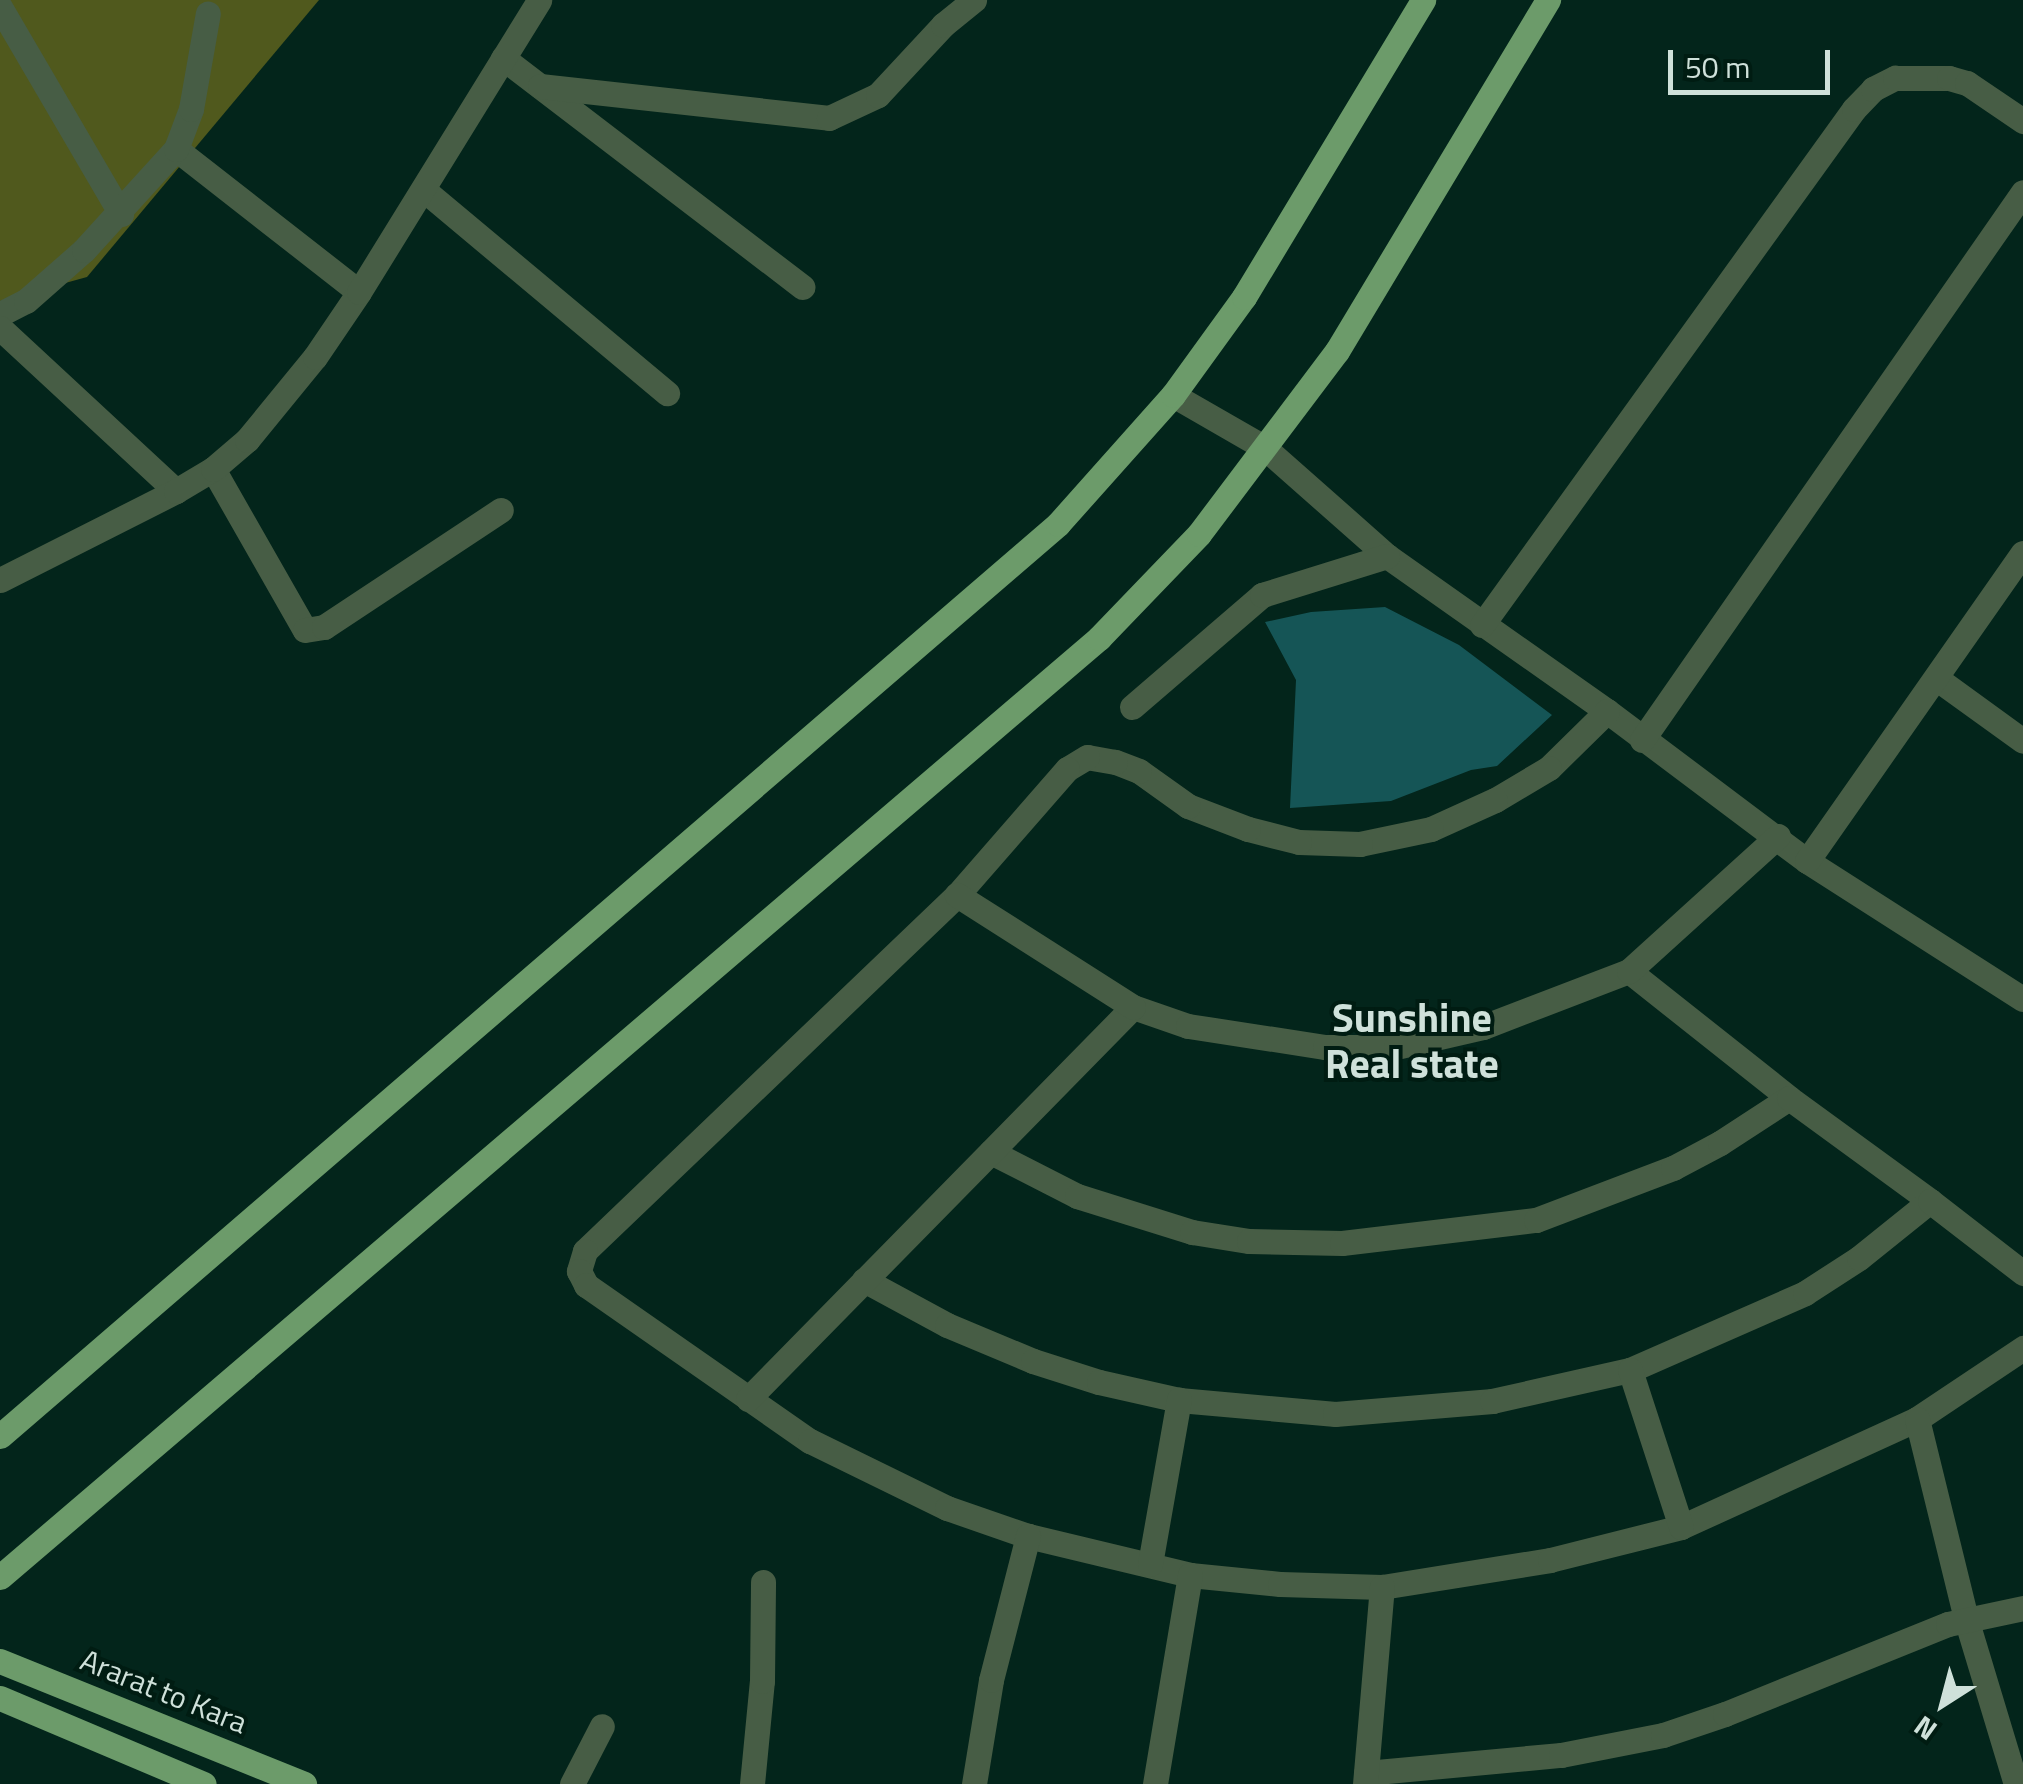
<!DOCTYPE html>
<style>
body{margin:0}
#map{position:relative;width:2023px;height:1784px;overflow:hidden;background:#03251b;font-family:"Titillium Web",sans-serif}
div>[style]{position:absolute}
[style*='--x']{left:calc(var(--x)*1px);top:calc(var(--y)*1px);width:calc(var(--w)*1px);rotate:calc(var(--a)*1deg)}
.forest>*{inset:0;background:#50591d}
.building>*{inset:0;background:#155556}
.minor>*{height:25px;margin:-12.5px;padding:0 12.5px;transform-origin:12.5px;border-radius:12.5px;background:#475d45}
.major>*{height:25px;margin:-12.5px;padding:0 12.5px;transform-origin:12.5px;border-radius:12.5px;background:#6c9b6a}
span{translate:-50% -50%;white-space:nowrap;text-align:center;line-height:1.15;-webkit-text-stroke:8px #001c12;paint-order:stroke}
.street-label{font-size:30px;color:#cfe1da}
.district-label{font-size:40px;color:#cfe1da;font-weight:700}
.north{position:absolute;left:1893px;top:1654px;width:100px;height:100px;-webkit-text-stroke:8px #001c12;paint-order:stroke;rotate:216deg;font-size:28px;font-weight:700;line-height:40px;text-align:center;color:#cfe1da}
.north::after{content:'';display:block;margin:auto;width:35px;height:45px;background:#cfe1da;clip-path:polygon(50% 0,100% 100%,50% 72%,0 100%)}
.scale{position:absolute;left:1668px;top:50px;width:162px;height:45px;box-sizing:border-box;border:5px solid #cfe1da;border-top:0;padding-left:12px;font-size:30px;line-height:35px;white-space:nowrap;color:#cfe1da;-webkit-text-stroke:8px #001c12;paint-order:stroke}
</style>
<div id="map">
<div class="forest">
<div style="clip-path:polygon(0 0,319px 0,87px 277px,0 301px)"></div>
</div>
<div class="building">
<div style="clip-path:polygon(1385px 607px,1459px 645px,1552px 715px,1497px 766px,1471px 770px,1391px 801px,1290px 808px,1296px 680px,1265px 622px,1311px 612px)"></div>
</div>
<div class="minor">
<div style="--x:0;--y:7;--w:240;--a:59.7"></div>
<div style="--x:503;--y:58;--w:377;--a:37.4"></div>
<div style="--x:540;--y:86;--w:291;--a:6.3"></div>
<div style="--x:829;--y:118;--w:54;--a:-25.1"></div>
<div style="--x:878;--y:95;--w:96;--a:-47.1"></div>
<div style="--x:943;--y:25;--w:40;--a:-39"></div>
<div style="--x:176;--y:149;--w:232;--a:38"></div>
<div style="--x:424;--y:190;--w:317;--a:39.9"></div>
<div style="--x:0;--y:314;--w:29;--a:-27"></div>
<div style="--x:26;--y:301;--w:77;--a:-41.3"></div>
<div style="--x:84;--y:250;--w:137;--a:-47.7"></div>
<div style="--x:176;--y:149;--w:43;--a:-69.4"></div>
<div style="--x:191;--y:109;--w:97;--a:-80"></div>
<div style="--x:0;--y:328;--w:240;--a:42.8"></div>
<div style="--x:1173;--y:395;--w:106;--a:29.9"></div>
<div style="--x:1265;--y:448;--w:163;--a:41.5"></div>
<div style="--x:1387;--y:556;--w:269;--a:35.2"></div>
<div style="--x:1607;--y:711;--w:250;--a:36.9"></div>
<div style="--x:1807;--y:861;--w:256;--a:32.6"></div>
<div style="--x:213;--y:469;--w:185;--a:60.3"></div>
<div style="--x:305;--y:630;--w:19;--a:-9"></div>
<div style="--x:324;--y:627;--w:212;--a:-33.5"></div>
<div style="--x:0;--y:580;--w:197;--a:-26.8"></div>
<div style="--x:176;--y:491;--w:43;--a:-30.7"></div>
<div style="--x:213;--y:469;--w:45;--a:-40.5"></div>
<div style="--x:247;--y:440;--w:107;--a:-50.7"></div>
<div style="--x:315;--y:357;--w:78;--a:-55.9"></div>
<div style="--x:359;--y:292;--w:343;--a:-58.3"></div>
<div style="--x:1482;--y:625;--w:636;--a:-54.21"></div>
<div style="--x:1854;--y:109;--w:28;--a:-46"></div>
<div style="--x:1873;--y:89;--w:25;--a:-27"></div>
<div style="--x:1895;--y:78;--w:54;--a:0"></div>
<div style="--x:1949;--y:78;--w:19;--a:16"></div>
<div style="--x:1967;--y:83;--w:68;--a:34.2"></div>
<div style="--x:1936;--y:678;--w:107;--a:35.9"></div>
<div style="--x:1132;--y:707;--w:172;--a:-40.7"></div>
<div style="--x:1262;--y:595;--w:131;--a:-17.3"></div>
<div style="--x:1607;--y:711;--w:81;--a:135.5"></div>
<div style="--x:1549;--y:768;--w:63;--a:149.3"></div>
<div style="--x:1495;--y:800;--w:70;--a:155.6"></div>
<div style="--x:1431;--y:829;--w:73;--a:168.1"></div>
<div style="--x:1360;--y:844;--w:61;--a:-178.1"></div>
<div style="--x:1299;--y:842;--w:53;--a:-165.7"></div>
<div style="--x:1248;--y:829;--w:64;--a:-159"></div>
<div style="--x:1188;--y:806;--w:60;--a:-144.5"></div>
<div style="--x:1139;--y:771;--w:26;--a:-159"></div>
<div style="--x:1115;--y:762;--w:28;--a:-170"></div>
<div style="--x:1087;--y:757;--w:23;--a:149"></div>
<div style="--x:1067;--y:769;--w:167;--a:131.1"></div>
<div style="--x:957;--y:895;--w:515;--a:136.26"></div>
<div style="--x:585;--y:1251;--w:21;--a:107"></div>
<div style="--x:579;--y:1271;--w:16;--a:63"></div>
<div style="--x:586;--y:1285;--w:273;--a:34.9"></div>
<div style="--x:810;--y:1441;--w:153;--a:26.1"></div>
<div style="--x:947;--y:1508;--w:86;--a:19.1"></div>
<div style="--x:1028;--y:1536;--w:167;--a:13.5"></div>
<div style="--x:1190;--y:1575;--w:90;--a:5.7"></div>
<div style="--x:1280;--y:1584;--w:102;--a:1.7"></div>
<div style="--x:1382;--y:1587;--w:170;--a:-9.1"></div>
<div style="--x:1550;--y:1560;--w:135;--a:-14.1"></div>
<div style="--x:1681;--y:1527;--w:260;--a:-24.6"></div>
<div style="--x:1917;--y:1419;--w:128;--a:-33.8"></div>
<div style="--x:1642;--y:740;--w:667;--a:-55.19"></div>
<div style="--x:1807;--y:861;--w:376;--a:-55"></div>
<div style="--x:1629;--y:971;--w:204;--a:38.4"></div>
<div style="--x:1133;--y:1007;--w:58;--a:19.1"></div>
<div style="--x:1188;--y:1026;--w:139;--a:8.7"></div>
<div style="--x:1325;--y:1047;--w:71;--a:0"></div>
<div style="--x:1396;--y:1047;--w:89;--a:-12.9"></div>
<div style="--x:1483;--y:1027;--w:156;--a:-21"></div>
<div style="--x:1629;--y:971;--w:201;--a:-42.2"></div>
<div style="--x:991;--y:1152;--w:97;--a:27.1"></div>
<div style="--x:1077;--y:1196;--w:121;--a:17.4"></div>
<div style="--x:1192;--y:1232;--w:58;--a:9"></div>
<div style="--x:1249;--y:1241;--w:93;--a:1.2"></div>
<div style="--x:1342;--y:1243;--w:195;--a:-6.8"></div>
<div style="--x:1536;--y:1220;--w:147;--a:-20.8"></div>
<div style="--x:1673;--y:1168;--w:53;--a:-28"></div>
<div style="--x:1720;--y:1143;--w:82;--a:-33.1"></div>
<div style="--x:1789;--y:1098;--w:175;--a:36.1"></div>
<div style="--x:864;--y:1280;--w:94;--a:28.5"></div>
<div style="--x:947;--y:1325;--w:93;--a:22.7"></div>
<div style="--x:1033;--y:1361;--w:69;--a:17.7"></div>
<div style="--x:1099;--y:1382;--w:82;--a:12.7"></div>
<div style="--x:1179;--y:1400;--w:157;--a:5.1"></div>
<div style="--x:1335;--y:1414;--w:158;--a:-4.7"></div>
<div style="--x:1492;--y:1401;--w:141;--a:-12.7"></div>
<div style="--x:1630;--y:1370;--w:191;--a:-23.7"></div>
<div style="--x:1805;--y:1293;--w:64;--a:-32.9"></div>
<div style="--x:1859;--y:1258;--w:91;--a:-38.8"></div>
<div style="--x:1930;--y:1201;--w:118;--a:37.7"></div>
<div style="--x:1630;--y:1370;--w:165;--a:72"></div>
<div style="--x:748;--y:1399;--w:549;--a:-45.52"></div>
<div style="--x:1133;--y:1007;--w:209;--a:-147.5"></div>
<div style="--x:1917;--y:1419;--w:209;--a:76.2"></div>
<div style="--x:1967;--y:1622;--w:169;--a:73.2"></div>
<div style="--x:1150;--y:1564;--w:167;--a:-80"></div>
<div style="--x:1366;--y:1773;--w:196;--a:-5.3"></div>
<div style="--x:1561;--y:1755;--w:104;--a:-11.1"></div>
<div style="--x:1663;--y:1735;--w:65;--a:-18.7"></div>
<div style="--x:1725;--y:1714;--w:240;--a:-22"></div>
<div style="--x:1948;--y:1624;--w:77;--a:-12"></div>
<div style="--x:572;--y:1784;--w:65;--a:-62.7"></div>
<div style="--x:752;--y:1784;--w:103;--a:-84.5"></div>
<div style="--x:762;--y:1681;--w:99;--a:-89.4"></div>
<div style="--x:974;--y:1784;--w:105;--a:-80.7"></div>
<div style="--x:991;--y:1680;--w:149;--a:-75.6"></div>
<div style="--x:1155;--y:1784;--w:212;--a:-80.5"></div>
<div style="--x:1365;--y:1784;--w:198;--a:-85.1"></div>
</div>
<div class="major">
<div style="--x:0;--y:1436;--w:1397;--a:-40.76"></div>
<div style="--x:1058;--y:524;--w:173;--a:-48.3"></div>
<div style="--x:1173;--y:395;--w:121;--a:-54.1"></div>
<div style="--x:1244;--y:297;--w:347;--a:-58.9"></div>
<div style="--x:0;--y:1577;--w:1446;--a:-40.51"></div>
<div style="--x:1099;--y:638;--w:144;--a:-46.1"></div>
<div style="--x:1199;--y:534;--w:229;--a:-53"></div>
<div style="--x:1337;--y:351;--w:410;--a:-59"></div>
<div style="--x:0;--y:1661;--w:328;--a:22"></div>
<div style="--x:0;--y:1698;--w:221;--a:22.9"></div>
</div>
<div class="street-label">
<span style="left:164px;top:1691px;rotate:22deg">Ararat to Kara</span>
</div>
<div class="district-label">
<span style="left:1412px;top:1041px">Sunshine<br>Real state</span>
</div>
<div class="north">N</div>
<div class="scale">50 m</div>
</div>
